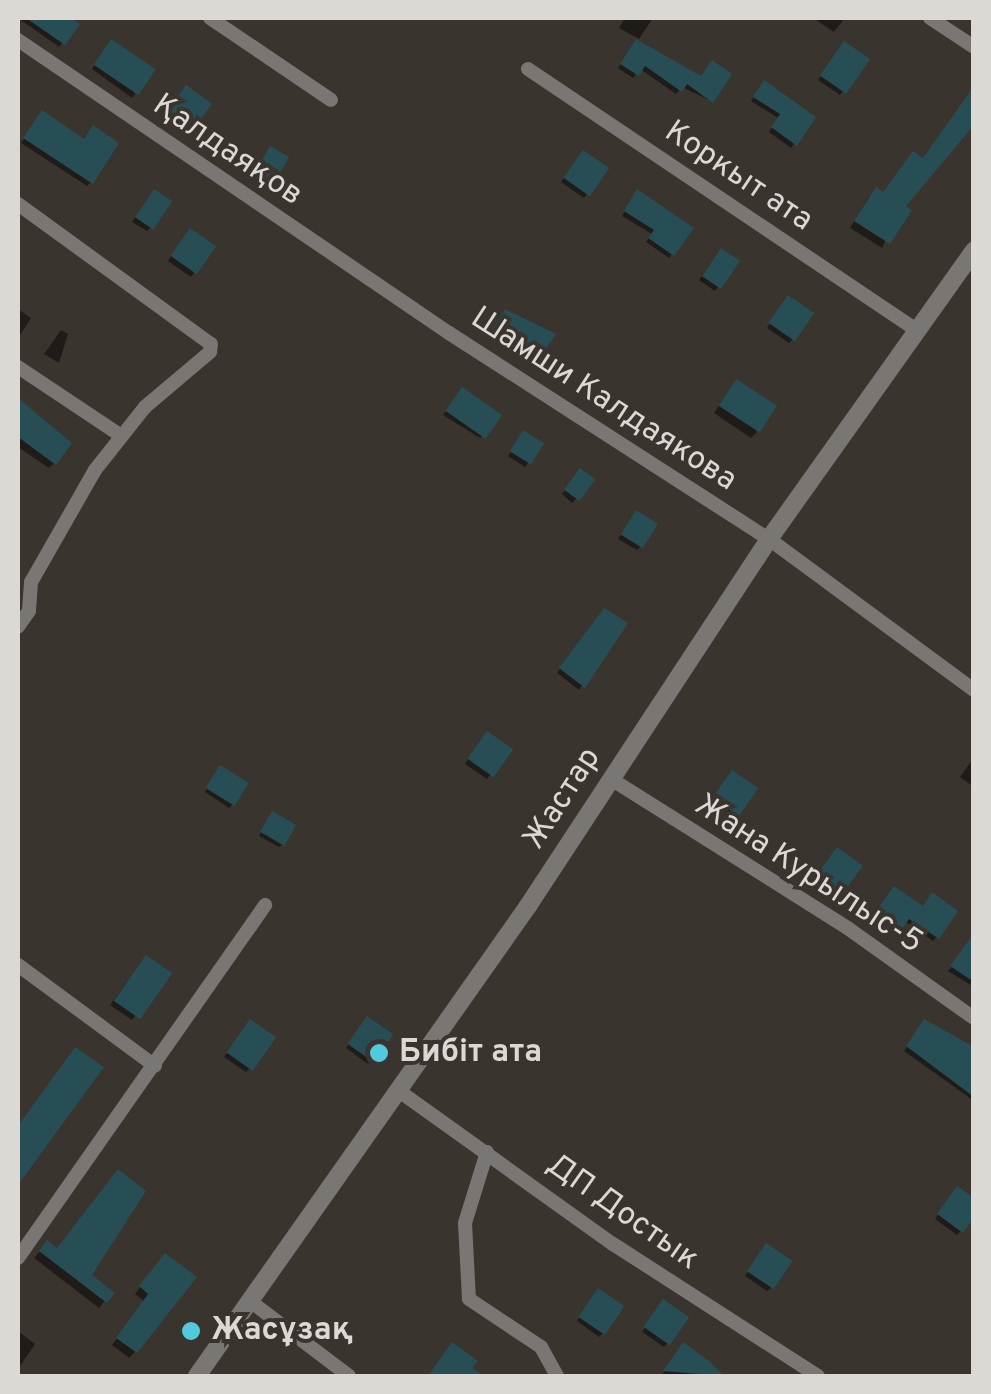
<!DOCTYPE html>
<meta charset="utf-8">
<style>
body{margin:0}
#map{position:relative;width:991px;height:1394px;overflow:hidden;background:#3a342f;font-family:Overpass,sans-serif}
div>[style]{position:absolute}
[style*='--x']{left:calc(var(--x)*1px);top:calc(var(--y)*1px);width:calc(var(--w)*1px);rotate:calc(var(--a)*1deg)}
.shadow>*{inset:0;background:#0007}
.building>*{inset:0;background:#274e54;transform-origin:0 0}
.minor>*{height:14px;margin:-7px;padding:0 7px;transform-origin:7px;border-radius:7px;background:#797674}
.tertiary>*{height:18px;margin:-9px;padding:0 9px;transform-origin:9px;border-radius:9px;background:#797674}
.dots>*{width:28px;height:28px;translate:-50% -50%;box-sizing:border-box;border:5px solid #3a342f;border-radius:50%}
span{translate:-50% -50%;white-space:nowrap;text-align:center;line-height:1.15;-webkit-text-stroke:8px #3a342f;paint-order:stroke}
.street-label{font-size:32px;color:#dcd8d4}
.poi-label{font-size:32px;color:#dcd8d4;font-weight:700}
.left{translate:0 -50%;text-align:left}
.frame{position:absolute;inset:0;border:20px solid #dcd8d4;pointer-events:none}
</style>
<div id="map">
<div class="shadow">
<div style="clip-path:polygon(18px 18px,67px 18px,76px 24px,59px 47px)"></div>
<div style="clip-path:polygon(625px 18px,653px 18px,639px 39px,619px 28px)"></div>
<div style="clip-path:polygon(813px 18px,845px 18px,834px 32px)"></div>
<div style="clip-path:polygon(636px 42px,711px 101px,682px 87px,676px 94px,640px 69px,633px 78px,618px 68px)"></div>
<div style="clip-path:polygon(108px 45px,135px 94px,132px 98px,92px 69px)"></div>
<div style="clip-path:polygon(840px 48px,867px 60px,840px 95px,818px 80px)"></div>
<div style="clip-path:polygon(760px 87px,813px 118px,791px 148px,769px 132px,778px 118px,751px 101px)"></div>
<div style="clip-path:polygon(182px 92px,190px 130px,186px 134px,164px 118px)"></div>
<div style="clip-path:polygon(39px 117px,91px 182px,87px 186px,21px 143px)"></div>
<div style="clip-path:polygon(267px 153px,270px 182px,267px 186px,252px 177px)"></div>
<div style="clip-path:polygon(579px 157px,587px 194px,584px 198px,561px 182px)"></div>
<div style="clip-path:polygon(150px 195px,150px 228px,147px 231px,132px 222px)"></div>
<div style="clip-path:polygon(634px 196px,672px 254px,669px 258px,646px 242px,652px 234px,622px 216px)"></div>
<div style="clip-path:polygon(870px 196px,902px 207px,882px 248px,850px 228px)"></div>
<div style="clip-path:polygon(186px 235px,194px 273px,191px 277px,168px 261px)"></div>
<div style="clip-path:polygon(717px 255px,737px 261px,715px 291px,699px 280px)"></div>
<div style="clip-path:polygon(785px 301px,793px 339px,789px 343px,767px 328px)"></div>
<div style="clip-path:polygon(18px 309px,31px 318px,18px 338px)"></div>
<div style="clip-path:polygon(501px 316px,553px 335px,535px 359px,491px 333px)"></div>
<div style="clip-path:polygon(61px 330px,68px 334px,59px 363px,44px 354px)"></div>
<div style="clip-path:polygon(730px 388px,757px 432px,751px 438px,714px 413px)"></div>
<div style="clip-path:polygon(458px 394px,498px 416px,480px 438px,443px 415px)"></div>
<div style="clip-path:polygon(18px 401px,35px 413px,54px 463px,49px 468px,18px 447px)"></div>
<div style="clip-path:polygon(520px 437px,528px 463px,525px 467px,508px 456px)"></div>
<div style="clip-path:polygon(577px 475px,576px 499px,572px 503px,562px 494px)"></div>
<div style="clip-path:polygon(633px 516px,641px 546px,637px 550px,618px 539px)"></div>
<div style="clip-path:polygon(601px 615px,625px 624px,579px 690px,557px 673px)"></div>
<div style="clip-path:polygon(483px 738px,509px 750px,487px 779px,465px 764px)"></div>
<div style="clip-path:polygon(974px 757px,974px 787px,960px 777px)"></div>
<div style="clip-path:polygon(217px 772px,233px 804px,229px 808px,205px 792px)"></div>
<div style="clip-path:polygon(729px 777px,736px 814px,733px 818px,710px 802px)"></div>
<div style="clip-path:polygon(269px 818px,283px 844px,279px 847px,259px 836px)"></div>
<div style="clip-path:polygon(833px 854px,841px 892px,837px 896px,815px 880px)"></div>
<div style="clip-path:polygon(890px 893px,937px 937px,933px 941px,905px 921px,894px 934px,872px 919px)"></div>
<div style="clip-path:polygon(974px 943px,974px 987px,948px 971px)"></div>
<div style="clip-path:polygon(142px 962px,168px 973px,132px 1020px,110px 1005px)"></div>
<div style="clip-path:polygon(364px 1023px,372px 1060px,368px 1064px,346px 1048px)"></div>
<div style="clip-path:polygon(246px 1026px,250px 1068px,246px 1072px,224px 1057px)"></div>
<div style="clip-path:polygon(921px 1026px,974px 1051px,974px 1101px,904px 1051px)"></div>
<div style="clip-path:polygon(953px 1193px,961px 1231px,957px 1235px,935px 1219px)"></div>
<div style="clip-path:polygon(41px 1250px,89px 1275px,111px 1293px,99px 1308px,34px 1258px)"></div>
<div style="clip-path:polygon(763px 1250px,771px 1288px,767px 1291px,745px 1276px)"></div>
<div style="clip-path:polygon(159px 1262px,135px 1352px,129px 1358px,112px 1345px,144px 1301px,135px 1294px)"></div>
<div style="clip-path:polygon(595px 1295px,603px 1333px,599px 1337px,577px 1321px)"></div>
<div style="clip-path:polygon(660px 1306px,668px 1343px,664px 1347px,642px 1332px)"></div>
<div style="clip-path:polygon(18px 1331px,35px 1344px,18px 1369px)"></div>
<div style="clip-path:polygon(683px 1346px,722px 1376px,661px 1376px)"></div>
</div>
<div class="building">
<div style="clip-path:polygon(26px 18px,71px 18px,80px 24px,65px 45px)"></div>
<div style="left:111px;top:39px;width:54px;height:31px;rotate:34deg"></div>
<div style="clip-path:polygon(636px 39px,701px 76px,712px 60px,732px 74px,713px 103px,687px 84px,682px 92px,645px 66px,639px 76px,620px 64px)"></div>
<div style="left:844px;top:41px;width:32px;height:42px;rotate:35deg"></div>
<div style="clip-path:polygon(764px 80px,816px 117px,797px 146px,771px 127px,780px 114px,753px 97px)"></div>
<div style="left:186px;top:85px;width:32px;height:35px;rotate:36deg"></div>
<div style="clip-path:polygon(974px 86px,974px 125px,906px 206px,912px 210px,890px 244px,854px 221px,876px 187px,883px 192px,913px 151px,923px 158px)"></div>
<div style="clip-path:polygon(42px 110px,84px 139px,93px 125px,119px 143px,93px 184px,23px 138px)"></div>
<div style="left:270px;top:146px;width:22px;height:31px;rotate:30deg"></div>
<div style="left:583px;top:150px;width:32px;height:34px;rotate:35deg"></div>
<div style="left:154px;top:189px;width:22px;height:34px;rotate:34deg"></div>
<div style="clip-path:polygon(637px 189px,694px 228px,674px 256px,648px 238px,654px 230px,624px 211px)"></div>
<div style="left:190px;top:228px;width:32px;height:34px;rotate:35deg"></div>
<div style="left:721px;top:248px;width:23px;height:34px;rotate:34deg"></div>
<div style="left:788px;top:295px;width:32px;height:34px;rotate:35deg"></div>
<div style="clip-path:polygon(505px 309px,556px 334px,541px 356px,493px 328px)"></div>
<div style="left:736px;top:379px;width:49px;height:32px;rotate:33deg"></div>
<div style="left:462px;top:387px;width:49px;height:29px;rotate:35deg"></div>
<div style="clip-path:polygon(18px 398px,72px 443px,56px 465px,18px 437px)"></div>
<div style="left:523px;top:430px;width:25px;height:25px;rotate:32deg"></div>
<div style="left:580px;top:468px;width:19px;height:27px;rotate:36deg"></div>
<div style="left:636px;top:510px;width:26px;height:29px;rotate:32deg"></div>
<div style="clip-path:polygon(604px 608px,628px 623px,585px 688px,559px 668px)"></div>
<div style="left:487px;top:731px;width:32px;height:34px;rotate:35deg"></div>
<div style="left:220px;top:765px;width:34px;height:27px;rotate:32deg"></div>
<div style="left:732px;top:770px;width:32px;height:34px;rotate:35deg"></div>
<div style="left:272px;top:811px;width:28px;height:24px;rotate:30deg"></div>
<div style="left:837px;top:847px;width:32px;height:35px;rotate:36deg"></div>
<div style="clip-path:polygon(894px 886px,923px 906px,932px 892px,958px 911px,939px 939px,909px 919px,900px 932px,874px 914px)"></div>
<div style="clip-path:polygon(974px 933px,974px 982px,950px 966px)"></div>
<div style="left:146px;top:955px;width:32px;height:56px;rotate:35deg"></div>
<div style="left:367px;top:1016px;width:32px;height:34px;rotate:35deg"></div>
<div style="left:250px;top:1019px;width:32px;height:41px;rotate:35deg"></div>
<div style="clip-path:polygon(924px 1019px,974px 1047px,974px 1097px,906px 1046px)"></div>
<div style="clip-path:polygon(75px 1047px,104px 1067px,18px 1185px,18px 1126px)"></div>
<div style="clip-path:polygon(118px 1169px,146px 1191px,92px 1275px,115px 1293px,107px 1303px,39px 1251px,47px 1240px,57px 1248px)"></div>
<div style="clip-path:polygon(957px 1186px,974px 1198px,974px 1217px,963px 1233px,937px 1214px)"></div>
<div style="left:766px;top:1243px;width:32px;height:34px;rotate:34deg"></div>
<div style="clip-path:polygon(165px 1253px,197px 1277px,137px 1353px,116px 1338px,148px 1294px,139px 1286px)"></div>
<div style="left:598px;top:1288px;width:32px;height:35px;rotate:34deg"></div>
<div style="left:663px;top:1299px;width:32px;height:34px;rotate:35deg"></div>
<div style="clip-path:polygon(452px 1342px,478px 1361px,472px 1368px,485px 1376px,428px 1376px)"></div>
<div style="clip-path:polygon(683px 1342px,709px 1361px,724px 1376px,663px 1371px)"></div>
</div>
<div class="minor">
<div style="--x:210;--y:18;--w:146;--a:34.1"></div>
<div style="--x:930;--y:18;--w:53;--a:33.4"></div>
<div style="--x:18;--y:40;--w:521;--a:34.21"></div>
<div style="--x:449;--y:333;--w:381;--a:32.8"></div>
<div style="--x:769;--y:539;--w:255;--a:36.4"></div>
<div style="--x:528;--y:69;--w:470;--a:33.9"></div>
<div style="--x:18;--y:204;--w:238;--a:36"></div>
<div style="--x:211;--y:344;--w:8;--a:97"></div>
<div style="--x:210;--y:352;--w:85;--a:139.8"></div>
<div style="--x:145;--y:407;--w:80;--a:128.4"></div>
<div style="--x:95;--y:470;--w:129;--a:119.7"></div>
<div style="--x:31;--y:582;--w:29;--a:94"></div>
<div style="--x:29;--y:611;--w:19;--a:125"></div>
<div style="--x:18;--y:367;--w:123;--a:33.7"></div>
<div style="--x:611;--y:779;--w:281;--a:32.2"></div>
<div style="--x:849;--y:929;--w:153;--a:35.5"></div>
<div style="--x:18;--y:965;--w:170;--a:36.4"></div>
<div style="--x:399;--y:1091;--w:263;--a:35.6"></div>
<div style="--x:613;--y:1244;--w:244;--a:32.8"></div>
<div style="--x:487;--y:1152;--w:74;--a:107.2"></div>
<div style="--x:465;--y:1223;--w:76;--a:87"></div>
<div style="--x:469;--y:1299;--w:87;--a:33.7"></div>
<div style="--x:541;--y:1347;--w:33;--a:61"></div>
<div style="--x:18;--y:1258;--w:431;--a:-55"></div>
<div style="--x:250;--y:1301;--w:124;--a:37.1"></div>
</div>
<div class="tertiary">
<div style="--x:197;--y:1376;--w:575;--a:-54.84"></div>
<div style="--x:528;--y:906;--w:439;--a:-56.7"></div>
<div style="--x:769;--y:539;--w:354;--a:-54.6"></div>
</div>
<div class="dots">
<div style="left:379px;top:1053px;background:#53cadc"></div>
<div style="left:191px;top:1331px;background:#53cadc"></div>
</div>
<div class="street-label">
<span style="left:227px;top:151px;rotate:34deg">Қалдаяқов</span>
<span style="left:738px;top:177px;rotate:34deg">Коркыт ата</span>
<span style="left:603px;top:400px;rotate:33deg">Шамши Калдаякова</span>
<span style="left:563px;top:799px;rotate:-57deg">Жастар</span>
<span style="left:808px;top:875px;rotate:33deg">Жана Курылыс-5</span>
<span style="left:622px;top:1213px;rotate:35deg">ДП Достык</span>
</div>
<div class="poi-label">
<span class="left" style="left:399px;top:1053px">Бибіт ата</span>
<span class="left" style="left:211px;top:1331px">Жасұзақ</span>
</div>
<div class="frame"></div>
</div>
